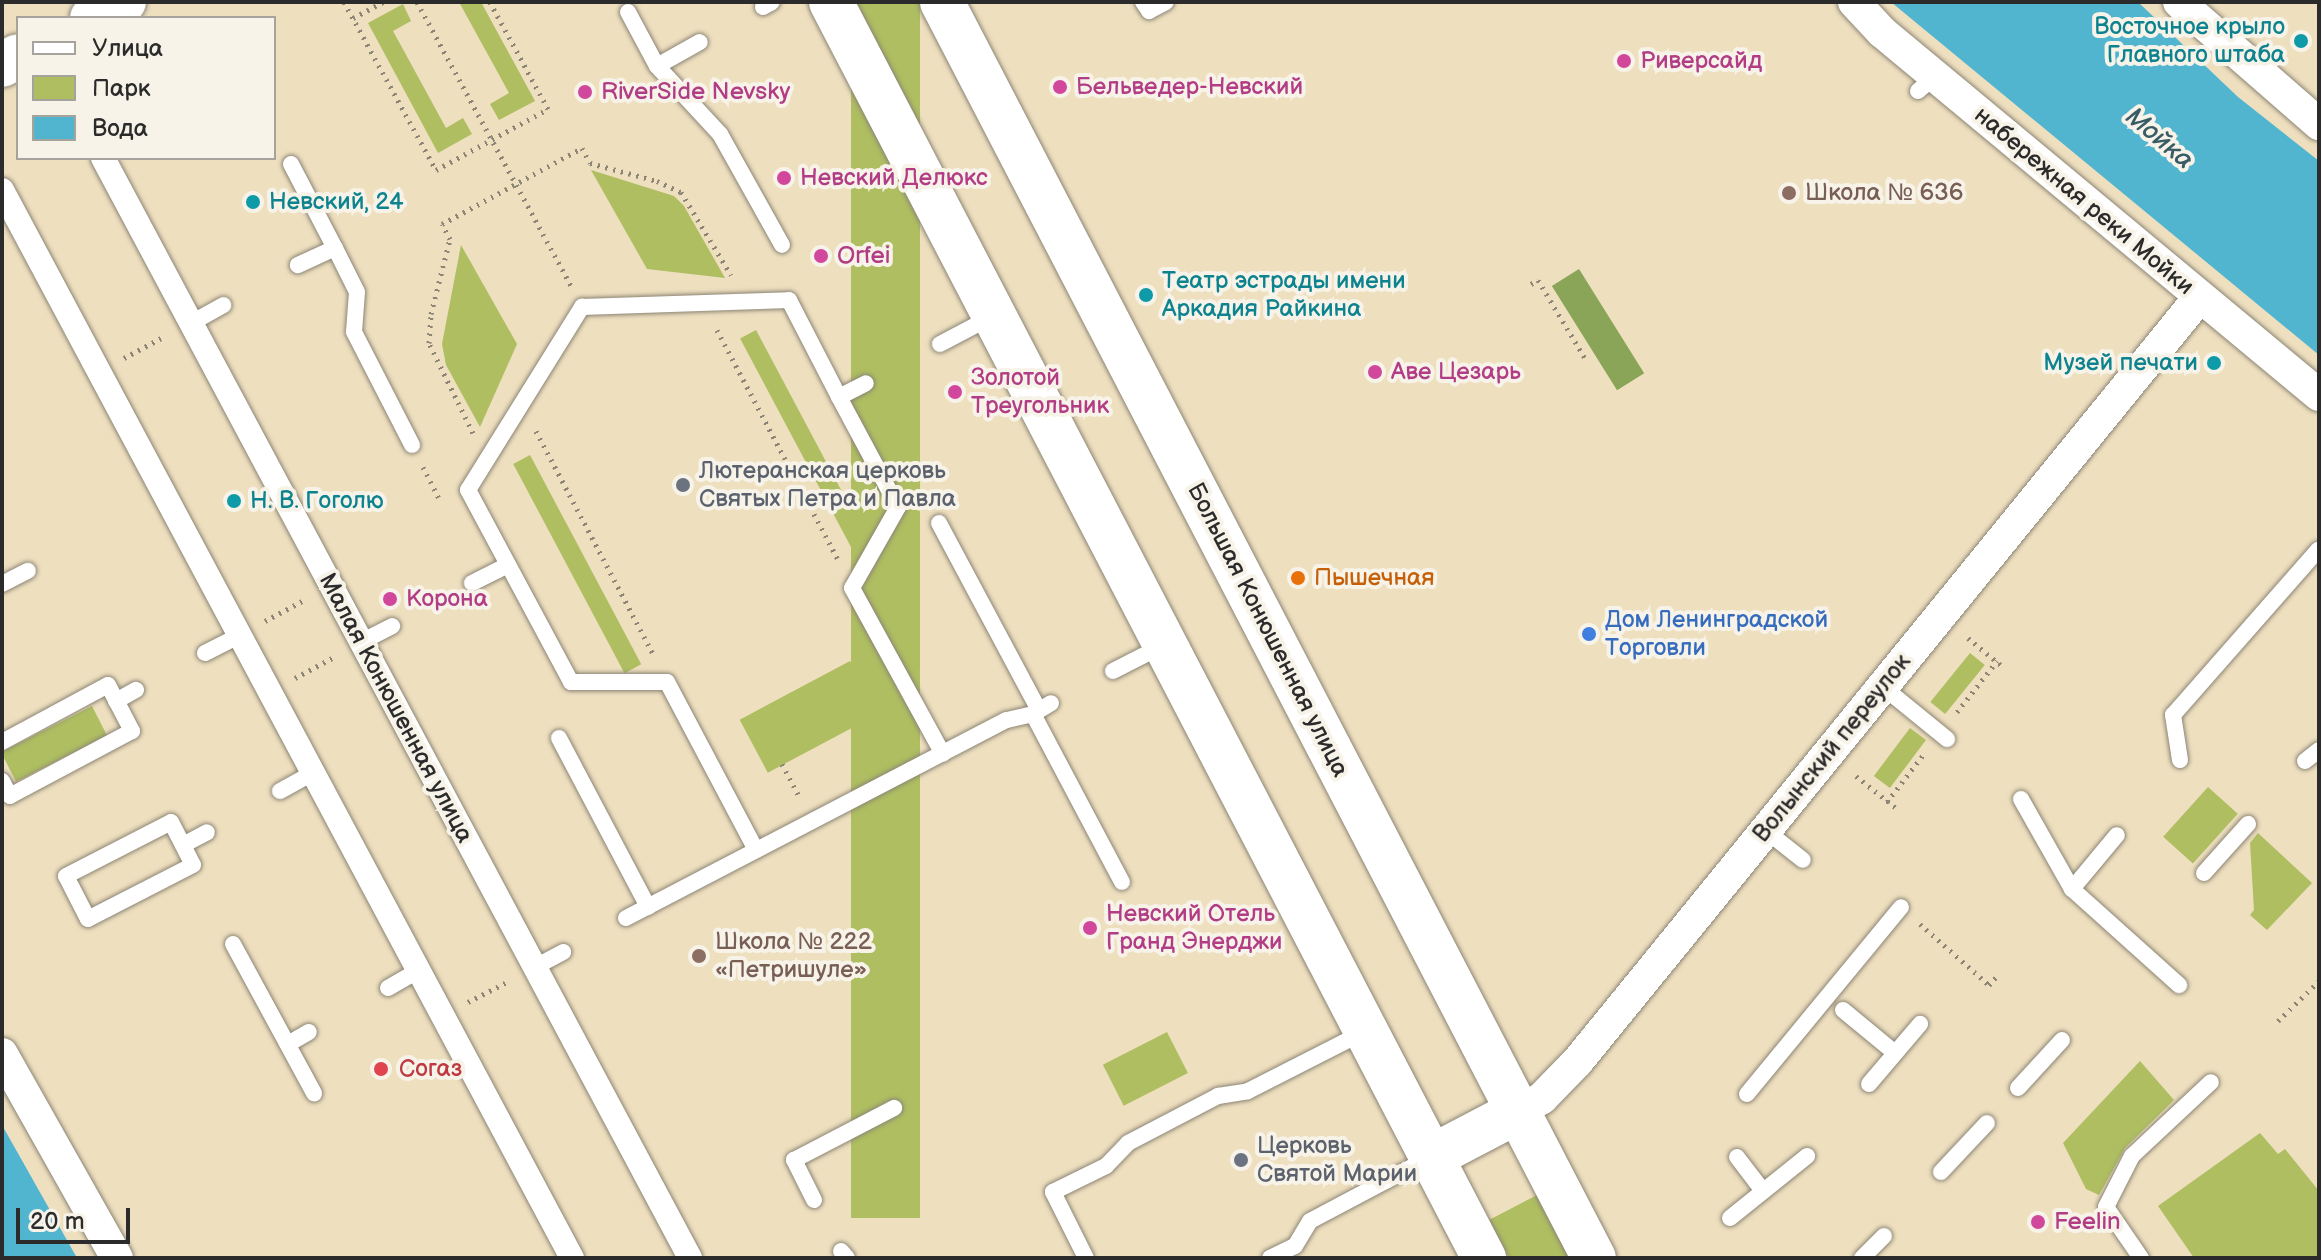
<!DOCTYPE html>
<meta charset="utf-8">
<style>
body{margin:0}
#map{position:relative;width:2321px;height:1260px;overflow:hidden;background:#eedfbf;font-family:"Balsamiq Sans",sans-serif}
div>[style]{position:absolute}
[style*='--x']{left:calc(var(--x)*1px);top:calc(var(--y)*1px);width:calc(var(--w)*1px);rotate:calc(var(--a)*1deg)}
.green>*{inset:0;background:#aebe61;transform-origin:0 0}
.forest>*{inset:0;background:#8aa557;transform-origin:0 0}
.water>*{inset:0;background:#51b5d0}
.path>*{height:5px;margin-top:-2.5px;transform-origin:0;background:repeating-linear-gradient(90deg,#8c8575 0 2px,transparent 0 8px)}
.roads{filter:drop-shadow(0 0 2px #8c8575) drop-shadow(0 0 2px #8c8575)}
.service>*{height:16px;margin:-8px;padding:0 8px;transform-origin:8px;border-radius:8px;background:#fff}
.pedestrian>*{height:24px;margin:-12px;padding:0 12px;transform-origin:12px;border-radius:12px;background:#fff}
.minor>*{height:32px;margin:-16px;padding:0 16px;transform-origin:16px;border-radius:16px;background:#fff}
.secondary>*{height:44px;margin:-22px;padding:0 22px;transform-origin:22px;border-radius:22px;background:#fff}
.primary>*{height:44px;margin:-22px;padding:0 22px;transform-origin:22px;border-radius:22px;background:#fff}
.dots>*{width:22px;height:22px;translate:-50% -50%;box-sizing:border-box;border:4px solid #f7f3e8;border-radius:50%}
span{translate:-50% -50%;white-space:nowrap;text-align:center;line-height:1.15;-webkit-text-stroke:8px #f7f3e8;paint-order:stroke}
.culture-label{font-size:24px;color:#0d838f}
.right{translate:-100% -50%;text-align:right}
.left{translate:0 -50%;text-align:left}
.hotel-label{font-size:24px;color:#b23c85}
.education-label{font-size:24px;color:#785e54}
.street-label{font-size:24px;color:#2b2b2b}
.worship-label{font-size:24px;color:#5b616d}
.food-label{font-size:24px;color:#c56008}
.shop-label{font-size:24px;color:#366cbe}
.health-label{font-size:24px;color:#be3a42}
.water-label{font-size:26px;color:#385b65;font-style:italic}
.frame{position:absolute;inset:0;border:4px solid #2b2b2b;pointer-events:none}
.legend{position:absolute;left:16px;top:16px;width:260px;height:144px;box-sizing:border-box;background:#f7f3e8;border:2px solid #a5a39c;margin:0;padding:10px 14px;list-style:none;font-size:24px;color:#2b2b2b}
.legend li{display:flex;align-items:center;gap:16px;height:40px}
.legend b{width:40px;border:2px solid #a5a39c}
.scale{position:absolute;left:16px;top:1208px;width:114px;height:36px;box-sizing:border-box;border:4px solid #2b2b2b;border-top:0;padding-left:10px;font-size:24px;line-height:28px;white-space:nowrap;color:#2b2b2b;-webkit-text-stroke:6px #f7f3e8;paint-order:stroke}
</style>
<div id="map">
<div class="green">
<div style="clip-path:polygon(459px 2px,481px 2px,535px 101px,499px 120px,490px 104px,509px 93px)"></div>
<div style="left:851px;top:2px;width:69px;height:1216px"></div>
<div style="clip-path:polygon(403px 4px,411px 21px,393px 31px,446px 128px,463px 118px,472px 134px,438px 153px,368px 23px)"></div>
<div style="clip-path:polygon(591px 170px,674px 196px,684px 206px,725px 278px,647px 269px)"></div>
<div style="clip-path:polygon(461px 245px,517px 344px,480px 427px,446px 365px,442px 344px)"></div>
<div style="left:756px;top:330px;width:241px;height:18px;rotate:62deg"></div>
<div style="left:530px;top:455px;width:237px;height:19px;rotate:62deg"></div>
<div style="left:1970px;top:653px;width:19px;height:63px;rotate:39deg"></div>
<div style="left:850px;top:661px;width:60px;height:125px;rotate:62deg"></div>
<div style="left:92px;top:706px;width:33px;height:102px;rotate:63deg"></div>
<div style="left:1910px;top:728px;width:20px;height:60px;rotate:37deg"></div>
<div style="left:2208px;top:787px;width:40px;height:67px;rotate:42deg"></div>
<div style="clip-path:polygon(2258px 833px,2312px 883px,2267px 930px,2250px 915px,2254px 910px,2250px 843px)"></div>
<div style="left:1167px;top:1032px;width:46px;height:72px;rotate:63deg"></div>
<div style="clip-path:polygon(2140px 1061px,2174px 1100px,2125px 1148px,2099px 1195px,2086px 1189px,2063px 1143px)"></div>
<div style="clip-path:polygon(2260px 1133px,2278px 1154px,2285px 1149px,2319px 1191px,2319px 1257px,2194px 1258px,2158px 1206px)"></div>
<div style="clip-path:polygon(1539px 1194px,1572px 1258px,1509px 1258px,1489px 1220px)"></div>
</div>
<div class="forest">
<div style="left:1579px;top:269px;width:123px;height:32px;rotate:58deg"></div>
</div>
<div class="water">
<div style="clip-path:polygon(1891px 2px,2138px 2px,2238px 97px,2319px 161px,2319px 355px)"></div>
<div style="clip-path:polygon(2px 1125px,77px 1258px,2px 1258px)"></div>
</div>
<div class="path">
<div style="--x:344;--y:2;--w:192;--a:61.3"></div>
<div style="--x:436;--y:170;--w:128;--a:-28.6"></div>
<div style="--x:548;--y:109;--w:122;--a:-118.5"></div>
<div style="--x:417;--y:2;--w:323;--a:61.5"></div>
<div style="--x:353;--y:18;--w:34;--a:-28"></div>
<div style="--x:1531;--y:284;--w:8;--a:-30"></div>
<div style="--x:1538;--y:280;--w:91;--a:58.9"></div>
<div style="--x:717;--y:330;--w:258;--a:62.2"></div>
<div style="--x:124;--y:358;--w:47;--a:-28.2"></div>
<div style="--x:536;--y:431;--w:254;--a:62.3"></div>
<div style="--x:473;--y:433;--w:100;--a:-116.1"></div>
<div style="--x:429;--y:343;--w:29;--a:-86"></div>
<div style="--x:431;--y:314;--w:77;--a:-75.8"></div>
<div style="--x:450;--y:239;--w:17;--a:-118"></div>
<div style="--x:442;--y:224;--w:159;--a:-28.5"></div>
<div style="--x:582;--y:148;--w:17;--a:62"></div>
<div style="--x:590;--y:163;--w:69;--a:15"></div>
<div style="--x:657;--y:181;--w:26;--a:25"></div>
<div style="--x:681;--y:192;--w:97;--a:58.9"></div>
<div style="--x:423;--y:467;--w:38;--a:63"></div>
<div style="--x:265;--y:621;--w:47;--a:-28.2"></div>
<div style="--x:1968;--y:638;--w:45;--a:39.6"></div>
<div style="--x:295;--y:678;--w:47;--a:-28.2"></div>
<div style="--x:1957;--y:712;--w:65;--a:-51.9"></div>
<div style="--x:782;--y:764;--w:38;--a:62"></div>
<div style="--x:1856;--y:776;--w:50;--a:38.5"></div>
<div style="--x:1887;--y:802;--w:59;--a:-52.5"></div>
<div style="--x:1920;--y:924;--w:92;--a:41.5"></div>
<div style="--x:1989;--y:985;--w:12;--a:-48"></div>
<div style="--x:468;--y:1002;--w:46;--a:-27.1"></div>
<div style="--x:2278;--y:1021;--w:57;--a:-44.3"></div>
</div>
<div class="roads">
<div class="service">
<div style="--x:1143;--y:2;--w:11;--a:56"></div>
<div style="--x:1149;--y:11;--w:19;--a:-28"></div>
<div style="--x:763;--y:7;--w:10;--a:-29"></div>
<div style="--x:628;--y:12;--w:61;--a:61.8"></div>
<div style="--x:657;--y:66;--w:93;--a:47.2"></div>
<div style="--x:720;--y:134;--w:127;--a:60.8"></div>
<div style="--x:657;--y:66;--w:49;--a:-29.2"></div>
<div style="--x:1918;--y:91;--w:23;--a:-41"></div>
<div style="--x:291;--y:164;--w:95;--a:62.4"></div>
<div style="--x:335;--y:248;--w:41;--a:155.3"></div>
<div style="--x:335;--y:248;--w:49;--a:63.4"></div>
<div style="--x:357;--y:292;--w:40;--a:94.3"></div>
<div style="--x:354;--y:332;--w:127;--a:62.8"></div>
<div style="--x:191;--y:323;--w:37;--a:-29"></div>
<div style="--x:940;--y:344;--w:60;--a:-27.8"></div>
<div style="--x:839;--y:397;--w:125;--a:61.8"></div>
<div style="--x:898;--y:507;--w:93;--a:119.6"></div>
<div style="--x:852;--y:588;--w:189;--a:61.3"></div>
<div style="--x:939;--y:523;--w:212;--a:61.9"></div>
<div style="--x:472;--y:583;--w:40;--a:-26.6"></div>
<div style="--x:2;--y:584;--w:29;--a:-27"></div>
<div style="--x:361;--y:642;--w:35;--a:-27"></div>
<div style="--x:205;--y:653;--w:39;--a:-27"></div>
<div style="--x:1113;--y:671;--w:57;--a:-27"></div>
<div style="--x:1882;--y:686;--w:84;--a:39.2"></div>
<div style="--x:116;--y:701;--w:23;--a:-29"></div>
<div style="--x:1033;--y:714;--w:190;--a:62.1"></div>
<div style="--x:559;--y:738;--w:191;--a:62.2"></div>
<div style="--x:2;--y:742;--w:120;--a:-28.3"></div>
<div style="--x:108;--y:685;--w:52;--a:62.4"></div>
<div style="--x:132;--y:731;--w:138;--a:152"></div>
<div style="--x:10;--y:796;--w:17;--a:-118"></div>
<div style="--x:2180;--y:760;--w:46;--a:-98.8"></div>
<div style="--x:2173;--y:715;--w:220;--a:-48.7"></div>
<div style="--x:2305;--y:761;--w:18;--a:-38"></div>
<div style="--x:280;--y:791;--w:38;--a:-29"></div>
<div style="--x:2021;--y:799;--w:103;--a:60.5"></div>
<div style="--x:2072;--y:889;--w:144;--a:41.9"></div>
<div style="--x:171;--y:822;--w:48;--a:62.9"></div>
<div style="--x:193;--y:865;--w:118;--a:152.8"></div>
<div style="--x:88;--y:919;--w:48;--a:-117.1"></div>
<div style="--x:66;--y:876;--w:118;--a:-27.2"></div>
<div style="--x:1765;--y:830;--w:48;--a:38.3"></div>
<div style="--x:183;--y:845;--w:27;--a:-28"></div>
<div style="--x:756;--y:850;--w:190;--a:-117.9"></div>
<div style="--x:667;--y:682;--w:96;--a:180"></div>
<div style="--x:571;--y:682;--w:218;--a:-118.2"></div>
<div style="--x:468;--y:490;--w:216;--a:-58.1"></div>
<div style="--x:582;--y:307;--w:207;--a:-1.9"></div>
<div style="--x:789;--y:300;--w:109;--a:62.7"></div>
<div style="--x:839;--y:397;--w:30;--a:-27"></div>
<div style="--x:2204;--y:873;--w:66;--a:-48.1"></div>
<div style="--x:2072;--y:889;--w:70;--a:-50.2"></div>
<div style="--x:626;--y:918;--w:429;--a:-27.5"></div>
<div style="--x:1007;--y:720;--w:27;--a:-13"></div>
<div style="--x:1033;--y:714;--w:21;--a:-31"></div>
<div style="--x:233;--y:944;--w:170;--a:61.5"></div>
<div style="--x:535;--y:967;--w:32;--a:-28"></div>
<div style="--x:388;--y:988;--w:36;--a:-30"></div>
<div style="--x:1843;--y:1010;--w:67;--a:39.6"></div>
<div style="--x:288;--y:1044;--w:24;--a:-30"></div>
<div style="--x:1869;--y:1084;--w:79;--a:-49.6"></div>
<div style="--x:2018;--y:1088;--w:65;--a:-47.5"></div>
<div style="--x:1747;--y:1094;--w:242;--a:-50.5"></div>
<div style="--x:1737;--y:1157;--w:43;--a:52.6"></div>
<div style="--x:1941;--y:1172;--w:67;--a:-46.8"></div>
<div style="--x:814;--y:1200;--w:45;--a:-116.6"></div>
<div style="--x:794;--y:1160;--w:113;--a:-27.5"></div>
<div style="--x:1730;--y:1218;--w:99;--a:-38.8"></div>
<div style="--x:841;--y:1251;--w:9;--a:49"></div>
<div style="--x:1086;--y:1258;--w:74;--a:-116.6"></div>
<div style="--x:1053;--y:1192;--w:59;--a:-26.1"></div>
<div style="--x:1106;--y:1166;--w:32;--a:-46"></div>
<div style="--x:1128;--y:1143;--w:102;--a:-27.6"></div>
<div style="--x:1218;--y:1096;--w:30;--a:-9"></div>
<div style="--x:1248;--y:1091;--w:130;--a:-27"></div>
<div style="--x:1270;--y:1258;--w:28;--a:-26"></div>
<div style="--x:1295;--y:1246;--w:29;--a:-59"></div>
<div style="--x:1310;--y:1221;--w:137;--a:-27.9"></div>
<div style="--x:1862;--y:1258;--w:31;--a:-45"></div>
<div style="--x:2141;--y:1258;--w:62;--a:-124.5"></div>
<div style="--x:2106;--y:1207;--w:57;--a:-63"></div>
<div style="--x:2132;--y:1156;--w:108;--a:-43.1"></div>
</div>
<div class="pedestrian">
<div style="--x:103;--y:158;--w:1247;--a:61.91"></div>
<div style="--x:2;--y:190;--w:1211;--a:61.91"></div>
</div>
<div class="minor">
<div style="--x:1854;--y:2;--w:41;--a:47"></div>
<div style="--x:1882;--y:32;--w:568;--a:39.72"></div>
<div style="--x:2179;--y:2;--w:186;--a:41.1"></div>
<div style="--x:2;--y:1054;--w:234;--a:60.6"></div>
<div style="--x:1517;--y:1112;--w:29;--a:-29"></div>
<div style="--x:1542;--y:1098;--w:52;--a:-45.8"></div>
<div style="--x:1578;--y:1061;--w:984;--a:-50.86"></div>
</div>
<div class="secondary">
<div style="--x:831;--y:2;--w:1416;--a:62.53"></div>
<div style="--x:942;--y:2;--w:1415;--a:62.57"></div>
<div style="--x:1431;--y:1157;--w:97;--a:-27.6"></div>
</div>
<div class="primary">
<div style="--x:92;--y:18;--w:36;--a:-27"></div>
<div style="--x:2;--y:65;--w:18;--a:-29"></div>
</div>
</div>
<div class="dots">
<div style="left:2301px;top:41px;background:#0f9aa8"></div>
<div style="left:1624px;top:61px;background:#d1479c"></div>
<div style="left:1060px;top:87px;background:#d1479c"></div>
<div style="left:585px;top:92px;background:#d1479c"></div>
<div style="left:784px;top:178px;background:#d1479c"></div>
<div style="left:1789px;top:193px;background:#8d6e63"></div>
<div style="left:253px;top:202px;background:#0f9aa8"></div>
<div style="left:821px;top:256px;background:#d1479c"></div>
<div style="left:1146px;top:295px;background:#0f9aa8"></div>
<div style="left:2214px;top:363px;background:#0f9aa8"></div>
<div style="left:1375px;top:372px;background:#d1479c"></div>
<div style="left:955px;top:392px;background:#d1479c"></div>
<div style="left:683px;top:485px;background:#6b7280"></div>
<div style="left:234px;top:501px;background:#0f9aa8"></div>
<div style="left:1298px;top:578px;background:#e8710a"></div>
<div style="left:390px;top:599px;background:#d1479c"></div>
<div style="left:1589px;top:634px;background:#3f7fe0"></div>
<div style="left:1090px;top:928px;background:#d1479c"></div>
<div style="left:699px;top:956px;background:#8d6e63"></div>
<div style="left:381px;top:1069px;background:#e0444e"></div>
<div style="left:1241px;top:1160px;background:#6b7280"></div>
<div style="left:2038px;top:1222px;background:#d1479c"></div>
</div>
<div class="culture-label">
<span class="right" style="left:2285px;top:41px">Восточное крыло<br>Главного штаба</span>
<span class="left" style="left:269px;top:202px">Невский, 24</span>
<span class="left" style="left:1162px;top:295px">Театр эстрады имени<br>Аркадия Райкина</span>
<span class="right" style="left:2198px;top:363px">Музей печати</span>
<span class="left" style="left:250px;top:501px">Н. В. Гоголю</span>
</div>
<div class="hotel-label">
<span class="left" style="left:1640px;top:61px">Риверсайд</span>
<span class="left" style="left:1076px;top:87px">Бельведер-Невский</span>
<span class="left" style="left:601px;top:92px">RiverSide Nevsky</span>
<span class="left" style="left:800px;top:178px">Невский Делюкс</span>
<span class="left" style="left:837px;top:256px">Orfei</span>
<span class="left" style="left:1391px;top:372px">Аве Цезарь</span>
<span class="left" style="left:971px;top:392px">Золотой<br>Треугольник</span>
<span class="left" style="left:406px;top:599px">Корона</span>
<span class="left" style="left:1106px;top:928px">Невский Отель<br>Гранд Энерджи</span>
<span class="left" style="left:2054px;top:1222px">Feelin</span>
</div>
<div class="education-label">
<span class="left" style="left:1805px;top:193px">Школа № 636</span>
<span class="left" style="left:715px;top:956px">Школа № 222<br>«Петришуле»</span>
</div>
<div class="street-label">
<span style="left:2084px;top:201px;rotate:40deg">набережная реки Мойки</span>
<span style="left:1268px;top:630px;rotate:63deg">Большая Конюшенная улица</span>
<span style="left:396px;top:708px;rotate:62deg">Малая Конюшенная улица</span>
<span style="left:1832px;top:748px;rotate:-51deg">Волынский переулок</span>
</div>
<div class="worship-label">
<span class="left" style="left:699px;top:485px">Лютеранская церковь<br>Святых Петра и Павла</span>
<span class="left" style="left:1257px;top:1160px">Церковь<br>Святой Марии</span>
</div>
<div class="food-label">
<span class="left" style="left:1314px;top:578px">Пышечная</span>
</div>
<div class="shop-label">
<span class="left" style="left:1605px;top:634px">Дом Ленинградской<br>Торговли</span>
</div>
<div class="health-label">
<span class="left" style="left:399px;top:1069px">Согаз</span>
</div>
<div class="water-label">
<span style="left:2159px;top:139px;rotate:40deg">Мойка</span>
</div>
<div class="frame"></div>
<ul class="legend">
<li><b style="height:10px;background:#fff"></b>Улица</li>
<li><b style="height:22px;background:#aebe61"></b>Парк</li>
<li><b style="height:22px;background:#51b5d0"></b>Вода</li>
</ul>
<div class="scale">20 m</div>
</div>
